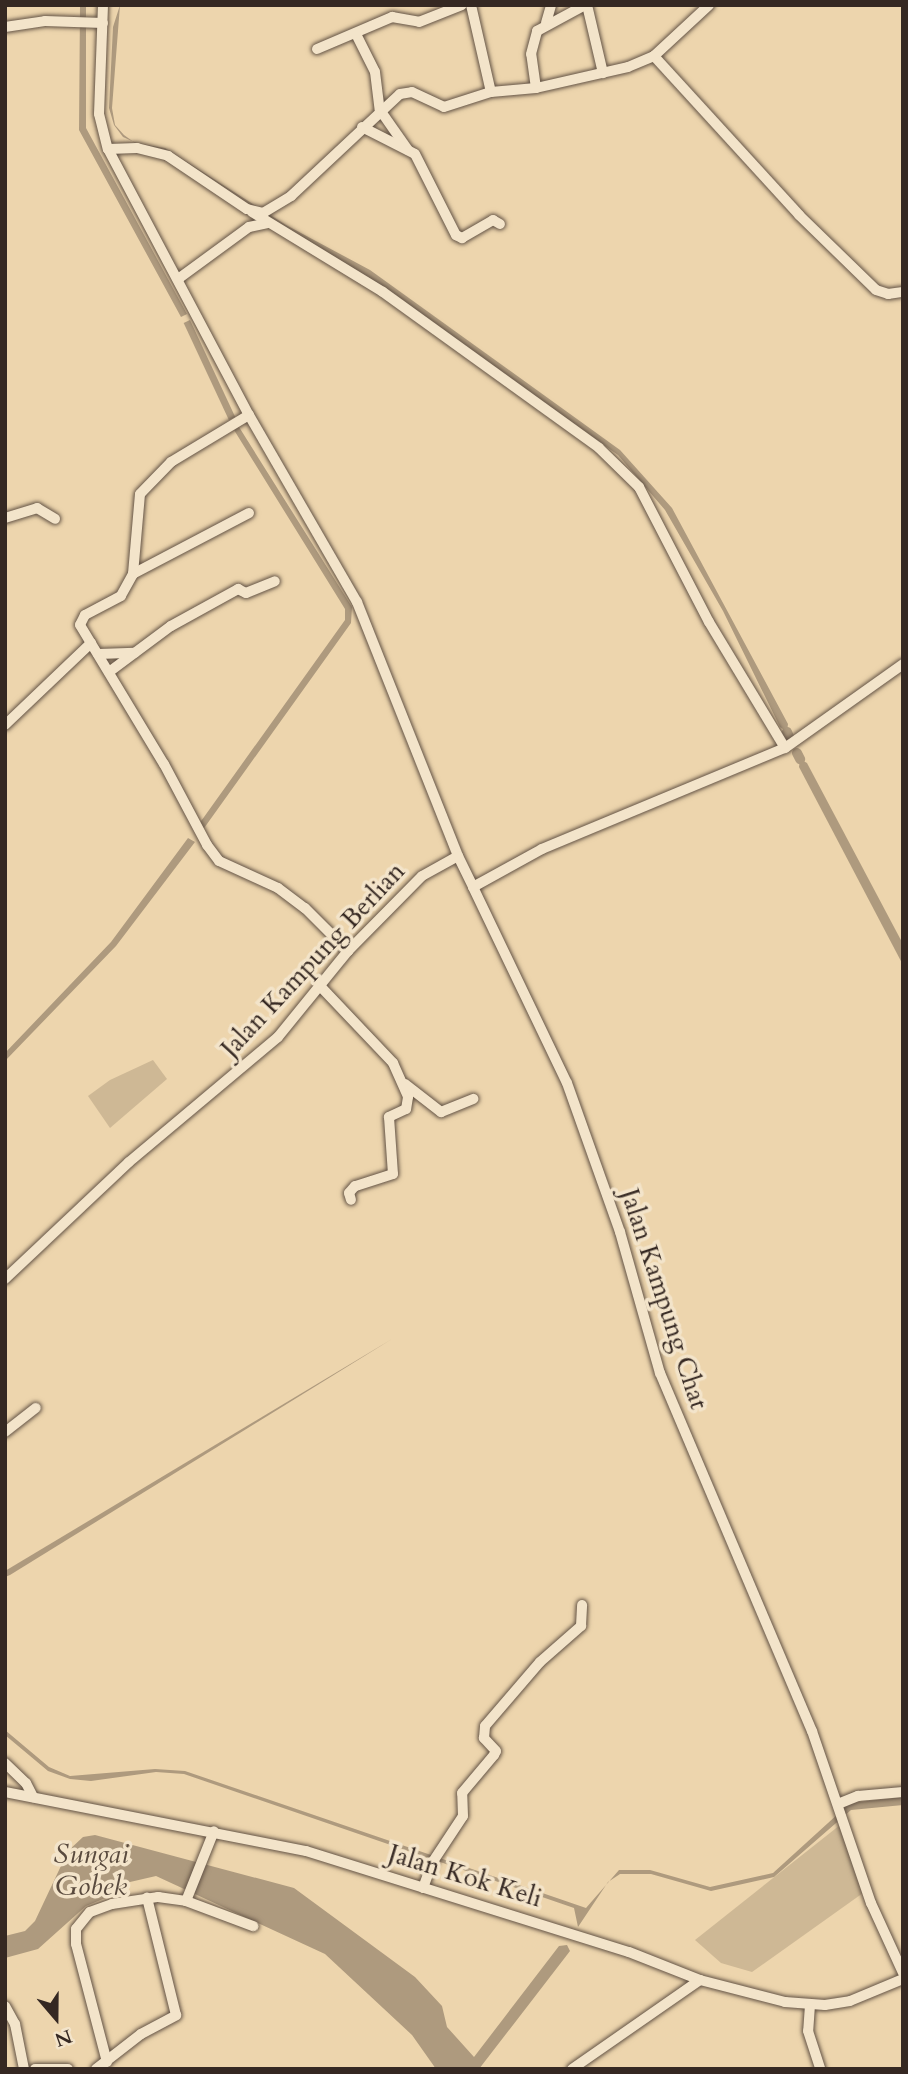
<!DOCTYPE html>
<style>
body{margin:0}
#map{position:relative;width:908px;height:2074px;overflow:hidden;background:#edd5ad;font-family:Cardo,serif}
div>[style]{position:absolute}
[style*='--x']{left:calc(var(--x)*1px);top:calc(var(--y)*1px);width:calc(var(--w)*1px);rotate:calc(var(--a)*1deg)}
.green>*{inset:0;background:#ceb895}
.water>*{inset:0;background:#ae9a7e;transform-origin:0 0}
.canal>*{height:10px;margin:-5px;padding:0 5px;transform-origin:5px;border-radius:5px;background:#ae9a7e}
.roads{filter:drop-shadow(0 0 2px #635345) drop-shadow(0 0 2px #635345)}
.minor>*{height:10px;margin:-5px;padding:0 5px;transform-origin:5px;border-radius:5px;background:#f3e4ca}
span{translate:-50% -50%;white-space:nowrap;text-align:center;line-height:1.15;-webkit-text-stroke:7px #f3e4ca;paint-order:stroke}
.street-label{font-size:26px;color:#352822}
.water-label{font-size:28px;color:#594a3e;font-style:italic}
.frame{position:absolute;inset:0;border:7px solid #352822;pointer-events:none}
.north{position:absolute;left:21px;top:1983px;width:70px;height:70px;-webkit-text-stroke:5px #f3e4ca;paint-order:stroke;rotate:160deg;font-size:19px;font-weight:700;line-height:28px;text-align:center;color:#352822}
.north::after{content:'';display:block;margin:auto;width:24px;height:32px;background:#352822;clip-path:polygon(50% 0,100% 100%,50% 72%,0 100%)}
</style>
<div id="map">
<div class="green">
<div style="clip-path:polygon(153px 1060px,167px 1079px,110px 1128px,88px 1096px,110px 1080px)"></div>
<div style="clip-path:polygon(840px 1825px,863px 1893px,752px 1972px,721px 1963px,695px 1940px)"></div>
</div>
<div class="water">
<div style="clip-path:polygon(80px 5px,86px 5px,86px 128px,187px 314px,181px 317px,79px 130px)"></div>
<div style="clip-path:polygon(120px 5px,112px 108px,115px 125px,124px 135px,135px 143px,165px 148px,286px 225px,370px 270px,620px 450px,672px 508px,788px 724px,787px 732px,780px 727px,723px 611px,665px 510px,618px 455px,371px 279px,323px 256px,193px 168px,123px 137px,114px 125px,109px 108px,113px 27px)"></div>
<div style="left:190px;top:320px;width:107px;height:7px;rotate:65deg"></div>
<div style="clip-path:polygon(239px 427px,352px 607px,351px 623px,202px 831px,199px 824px,345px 620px,345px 609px,234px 430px)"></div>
<div style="clip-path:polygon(800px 759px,807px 763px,903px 944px,903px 965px,799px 767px)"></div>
<div style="clip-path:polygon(188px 838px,195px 842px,116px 946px,5px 1061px,5px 1053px,111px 942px)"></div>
<div style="clip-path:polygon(392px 1339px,10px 1575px,5px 1577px,5px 1571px)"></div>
<div style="clip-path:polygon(5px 1730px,49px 1767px,70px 1776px,155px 1769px,185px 1771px,586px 1908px,619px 1870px,650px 1870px,710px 1887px,773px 1873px,850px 1803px,903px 1797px,903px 1805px,851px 1810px,774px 1877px,711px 1891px,651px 1874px,620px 1874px,608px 1882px,578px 1927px,574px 1908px,184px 1774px,156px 1772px,91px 1781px,70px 1779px,48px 1771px,5px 1735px)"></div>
<div style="clip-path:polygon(95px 1835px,294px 1888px,415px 1977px,442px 2006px,447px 2027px,474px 2057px,559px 1946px,567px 1945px,570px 1951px,479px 2069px,436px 2069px,412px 2035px,325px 1954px,156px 1876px,117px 1885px,115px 1894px,86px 1906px,38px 1949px,5px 1958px,5px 1936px,25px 1931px,35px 1921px,68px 1851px,83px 1837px)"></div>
</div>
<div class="canal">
<div style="--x:787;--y:732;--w:8;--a:67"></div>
<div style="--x:797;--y:753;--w:7;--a:63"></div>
</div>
<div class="roads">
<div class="minor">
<div style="--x:103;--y:5;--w:109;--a:92.1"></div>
<div style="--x:99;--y:114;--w:36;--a:76"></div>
<div style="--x:108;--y:149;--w:301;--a:62.1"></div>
<div style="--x:249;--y:415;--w:216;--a:60"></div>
<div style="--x:357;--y:602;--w:273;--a:68.3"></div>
<div style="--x:471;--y:5;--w:89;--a:77.1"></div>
<div style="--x:587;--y:5;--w:70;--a:76.8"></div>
<div style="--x:546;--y:23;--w:19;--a:-74"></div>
<div style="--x:5;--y:27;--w:40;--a:-8.5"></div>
<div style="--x:45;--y:21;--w:58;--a:2"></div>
<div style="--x:356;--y:34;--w:42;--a:63.4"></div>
<div style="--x:375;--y:72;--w:38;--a:83"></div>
<div style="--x:380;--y:110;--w:49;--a:55"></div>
<div style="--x:317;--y:49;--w:82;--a:-23.1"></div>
<div style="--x:392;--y:17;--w:27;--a:10"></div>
<div style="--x:419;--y:22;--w:46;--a:-21.6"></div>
<div style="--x:654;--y:56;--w:215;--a:47.6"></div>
<div style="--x:799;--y:215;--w:107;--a:44.2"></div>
<div style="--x:876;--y:290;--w:13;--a:18"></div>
<div style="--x:888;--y:294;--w:15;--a:-8"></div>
<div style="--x:536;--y:88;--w:34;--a:-98"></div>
<div style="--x:531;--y:54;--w:24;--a:-75"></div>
<div style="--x:537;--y:31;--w:55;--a:-28.4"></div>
<div style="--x:362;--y:127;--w:59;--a:27"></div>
<div style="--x:415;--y:154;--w:91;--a:63.2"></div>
<div style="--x:456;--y:235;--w:7;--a:27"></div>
<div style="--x:462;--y:238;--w:36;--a:-30"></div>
<div style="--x:493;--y:220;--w:8;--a:30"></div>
<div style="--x:108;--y:149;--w:29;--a:-2"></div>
<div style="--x:137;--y:148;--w:32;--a:14"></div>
<div style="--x:168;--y:156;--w:95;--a:33.9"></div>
<div style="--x:247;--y:209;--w:16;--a:14"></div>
<div style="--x:263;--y:213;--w:33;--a:-31"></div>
<div style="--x:291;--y:196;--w:149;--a:-43.1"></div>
<div style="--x:400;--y:94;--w:12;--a:-9"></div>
<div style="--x:412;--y:92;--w:35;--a:25"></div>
<div style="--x:444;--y:107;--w:49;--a:-17.7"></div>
<div style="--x:491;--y:92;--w:45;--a:-5.1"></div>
<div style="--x:536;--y:88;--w:94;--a:-12.9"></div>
<div style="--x:628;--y:67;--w:28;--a:-23"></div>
<div style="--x:654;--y:56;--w:75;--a:-42.8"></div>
<div style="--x:252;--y:212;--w:153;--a:31.4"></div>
<div style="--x:383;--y:292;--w:266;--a:35.8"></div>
<div style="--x:599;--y:448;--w:56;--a:44.3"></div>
<div style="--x:639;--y:487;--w:152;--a:62.6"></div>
<div style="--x:709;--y:622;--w:147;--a:58.9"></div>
<div style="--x:178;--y:279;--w:88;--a:-36.2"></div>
<div style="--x:249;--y:227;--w:19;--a:-12"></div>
<div style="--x:249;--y:513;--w:131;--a:152.3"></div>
<div style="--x:133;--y:574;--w:25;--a:119"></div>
<div style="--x:121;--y:596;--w:41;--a:152.2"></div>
<div style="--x:85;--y:615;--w:11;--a:117"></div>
<div style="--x:80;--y:625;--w:162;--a:58.9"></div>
<div style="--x:164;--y:764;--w:92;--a:62"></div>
<div style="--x:207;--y:845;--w:20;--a:53"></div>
<div style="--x:219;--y:861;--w:65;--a:24.6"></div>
<div style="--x:278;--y:888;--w:34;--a:37"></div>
<div style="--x:305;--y:908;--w:61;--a:45"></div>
<div style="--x:5;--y:518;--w:34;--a:-17"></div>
<div style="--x:37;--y:508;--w:21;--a:31"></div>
<div style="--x:133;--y:574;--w:80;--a:-85"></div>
<div style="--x:140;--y:494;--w:45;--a:-45.9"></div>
<div style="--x:171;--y:462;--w:91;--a:-31.1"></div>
<div style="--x:98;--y:654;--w:37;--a:-2"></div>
<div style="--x:109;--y:672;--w:77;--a:-36.6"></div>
<div style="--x:171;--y:626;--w:77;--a:-28.9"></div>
<div style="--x:238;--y:589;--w:9;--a:27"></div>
<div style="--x:246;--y:593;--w:31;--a:-22"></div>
<div style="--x:5;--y:725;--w:119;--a:-43.6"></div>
<div style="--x:473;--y:887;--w:217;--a:64.4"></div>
<div style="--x:567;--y:1083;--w:158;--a:70.4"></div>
<div style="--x:620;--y:1232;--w:147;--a:74.2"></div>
<div style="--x:660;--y:1373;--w:389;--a:67"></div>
<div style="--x:812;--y:1731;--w:182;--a:71.1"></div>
<div style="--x:871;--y:1903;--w:77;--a:65.4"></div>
<div style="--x:321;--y:987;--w:105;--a:46.5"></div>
<div style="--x:393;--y:1063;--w:37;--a:66"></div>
<div style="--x:408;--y:1097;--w:12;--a:99"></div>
<div style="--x:406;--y:1109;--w:19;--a:155"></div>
<div style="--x:389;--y:1117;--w:57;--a:86"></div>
<div style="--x:393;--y:1174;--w:40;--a:162"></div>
<div style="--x:355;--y:1186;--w:9;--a:131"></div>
<div style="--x:349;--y:1193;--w:7;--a:74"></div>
<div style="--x:405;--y:1084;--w:46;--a:37.9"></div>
<div style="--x:441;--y:1112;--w:35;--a:-22"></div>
<div style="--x:5;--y:1279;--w:170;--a:-43.3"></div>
<div style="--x:129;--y:1162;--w:194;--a:-40"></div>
<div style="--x:278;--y:1037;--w:111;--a:-50.9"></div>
<div style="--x:348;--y:951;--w:105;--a:-45.4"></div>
<div style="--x:422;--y:876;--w:41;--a:-29.1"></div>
<div style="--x:458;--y:856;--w:34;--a:64"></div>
<div style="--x:473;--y:887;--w:79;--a:-28.8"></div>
<div style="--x:542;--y:849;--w:263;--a:-22.6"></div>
<div style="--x:785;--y:748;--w:145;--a:-35.4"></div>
<div style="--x:5;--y:1432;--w:39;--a:-38"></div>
<div style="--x:5;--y:1763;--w:29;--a:44"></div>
<div style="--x:26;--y:1783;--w:16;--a:63"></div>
<div style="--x:5;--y:1792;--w:307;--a:11.1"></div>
<div style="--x:306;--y:1851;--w:338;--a:17.4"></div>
<div style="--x:629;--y:1952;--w:76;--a:21.5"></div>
<div style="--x:700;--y:1980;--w:88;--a:14.5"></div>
<div style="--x:785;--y:2002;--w:40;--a:4.3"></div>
<div style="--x:825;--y:2005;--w:25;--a:-9"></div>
<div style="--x:850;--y:2001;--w:57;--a:-22.5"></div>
<div style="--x:838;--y:1804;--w:22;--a:-22"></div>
<div style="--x:858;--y:1796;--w:45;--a:-5.1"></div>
<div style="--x:423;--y:1888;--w:27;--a:-70"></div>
<div style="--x:432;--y:1863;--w:56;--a:-56.6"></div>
<div style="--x:463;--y:1816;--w:23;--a:-92"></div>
<div style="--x:462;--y:1793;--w:50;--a:-49.9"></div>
<div style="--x:494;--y:1755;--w:4;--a:-63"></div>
<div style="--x:496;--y:1751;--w:18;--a:-133"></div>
<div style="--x:484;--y:1738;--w:12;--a:-85"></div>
<div style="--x:485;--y:1726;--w:84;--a:-49.3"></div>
<div style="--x:540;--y:1662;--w:55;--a:-41.3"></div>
<div style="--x:581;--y:1626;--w:21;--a:-87"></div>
<div style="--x:186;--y:1901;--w:72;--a:20.5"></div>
<div style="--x:810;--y:2005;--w:26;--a:94"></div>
<div style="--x:808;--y:2031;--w:40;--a:72"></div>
<div style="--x:5;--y:2006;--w:21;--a:61"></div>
<div style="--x:15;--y:2024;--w:46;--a:78.7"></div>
<div style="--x:107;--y:2062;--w:122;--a:-104.7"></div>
<div style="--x:76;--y:1944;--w:15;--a:-90"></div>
<div style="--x:76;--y:1929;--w:22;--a:-51"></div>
<div style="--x:90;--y:1912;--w:23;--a:-20"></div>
<div style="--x:112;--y:1904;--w:47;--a:-8.7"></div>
<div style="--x:158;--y:1897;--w:28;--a:8"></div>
<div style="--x:186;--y:1901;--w:75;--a:-68.2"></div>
<div style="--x:35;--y:2069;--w:33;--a:0"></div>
<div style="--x:96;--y:2069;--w:57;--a:-37.9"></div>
<div style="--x:141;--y:2034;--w:40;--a:-28"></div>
<div style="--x:176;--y:2015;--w:121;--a:-103.9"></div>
<div style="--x:572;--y:2069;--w:156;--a:-34.8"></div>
</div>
</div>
<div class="street-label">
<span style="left:313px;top:960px;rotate:-47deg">Jalan Kampung Berlian</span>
<span style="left:664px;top:1299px;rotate:72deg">Jalan Kampung Chat</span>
<span style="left:465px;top:1876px;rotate:17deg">Jalan Kok Keli</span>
</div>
<div class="water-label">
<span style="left:91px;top:1870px">Sungai<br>Gobek</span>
</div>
<div class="frame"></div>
<div class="north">N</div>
</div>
